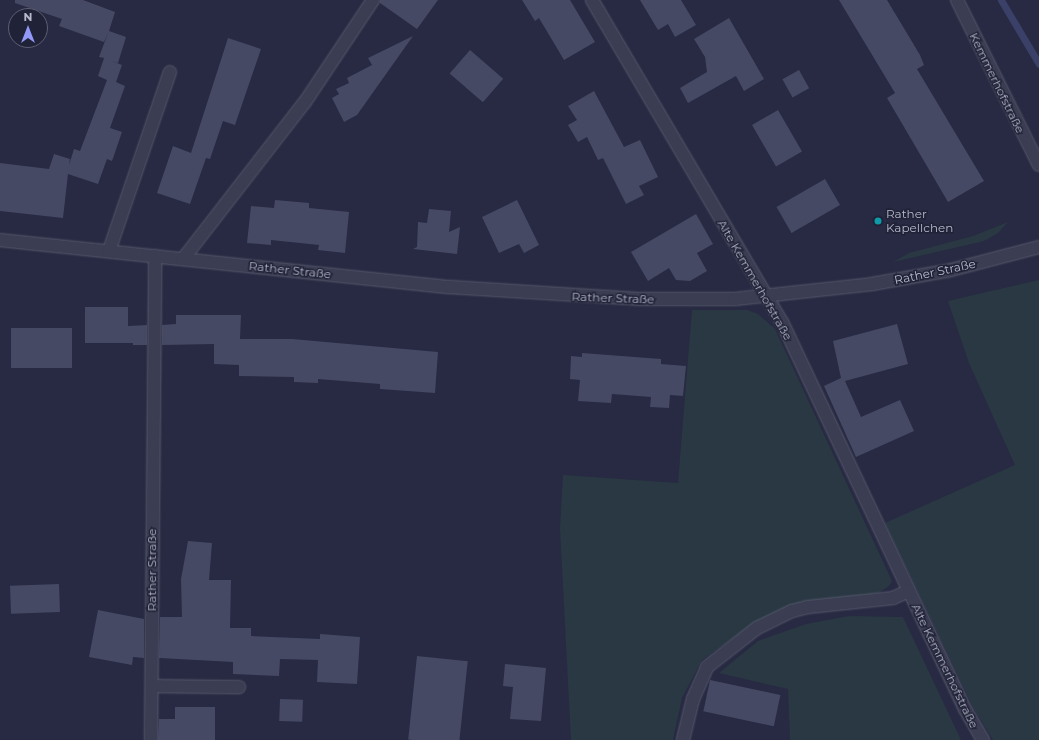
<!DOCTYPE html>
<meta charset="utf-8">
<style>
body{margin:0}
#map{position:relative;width:1039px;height:740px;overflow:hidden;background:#272a42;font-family:Montserrat,sans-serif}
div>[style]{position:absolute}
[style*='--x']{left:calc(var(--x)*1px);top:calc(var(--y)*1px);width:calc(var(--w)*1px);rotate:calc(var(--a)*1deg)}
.green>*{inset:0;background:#293843}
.stream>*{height:7px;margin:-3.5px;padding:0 3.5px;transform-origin:3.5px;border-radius:3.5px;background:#3b4068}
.building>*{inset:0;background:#464964;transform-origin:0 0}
.roads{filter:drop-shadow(0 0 1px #56586c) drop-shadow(0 0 1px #56586c)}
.minor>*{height:12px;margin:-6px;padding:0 6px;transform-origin:6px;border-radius:6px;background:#3b3d52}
.dots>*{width:11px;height:11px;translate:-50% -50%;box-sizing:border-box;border:2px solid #202237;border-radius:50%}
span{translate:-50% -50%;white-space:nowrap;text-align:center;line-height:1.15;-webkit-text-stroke:3px #202237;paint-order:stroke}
.street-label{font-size:12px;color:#b8b9cc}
.poi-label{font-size:12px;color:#b8b9cc}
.left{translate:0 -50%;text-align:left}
.north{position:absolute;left:8px;top:8px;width:40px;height:40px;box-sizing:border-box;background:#202237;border:1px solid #5d5e73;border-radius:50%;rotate:0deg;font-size:11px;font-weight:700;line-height:16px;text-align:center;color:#b8b9cc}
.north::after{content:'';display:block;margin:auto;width:14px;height:18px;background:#9198f7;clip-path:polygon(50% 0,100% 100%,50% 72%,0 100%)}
</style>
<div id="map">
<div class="green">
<div style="clip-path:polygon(1008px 222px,998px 233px,984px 241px,893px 262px,909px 253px,973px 236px)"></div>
<div style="clip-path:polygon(1039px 280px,1039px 740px,993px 740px,973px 707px,885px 523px,1015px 465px,969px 363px,948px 301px)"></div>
<div style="clip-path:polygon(692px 310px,747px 310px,758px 314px,775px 329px,892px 581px,889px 586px,878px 593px,756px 622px,702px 660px,682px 698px,673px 740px,571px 740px,560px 529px,563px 475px,678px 483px)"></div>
<div style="clip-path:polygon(849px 616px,903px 617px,961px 740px,790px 740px,788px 689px,719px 673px,758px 641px,806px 624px)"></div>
</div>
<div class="stream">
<div style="--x:1001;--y:0;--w:74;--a:59.3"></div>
</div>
<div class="building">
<div style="clip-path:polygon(15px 0,83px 0,115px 12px,109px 31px,126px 37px,118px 63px,112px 61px,122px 65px,116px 82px,125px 86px,110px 128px,122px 132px,112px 161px,107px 159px,98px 184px,68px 174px,63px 218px,0 211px,0 163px,49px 169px,54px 154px,70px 159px,69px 165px,74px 149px,80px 151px,107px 80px,98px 76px,104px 58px,99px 57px,108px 33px,104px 42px,59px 26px,62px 19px,15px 3px)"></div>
<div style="clip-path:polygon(380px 0,438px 0,417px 29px,380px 3px)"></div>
<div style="clip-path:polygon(522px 0,570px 0,595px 42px,564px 60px,539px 18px,535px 21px)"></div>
<div style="clip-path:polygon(640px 0,681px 0,696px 25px,675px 37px,668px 24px,658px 30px)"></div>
<div style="clip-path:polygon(839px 0,887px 0,920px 55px,924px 65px,917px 69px,984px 181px,948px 202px,887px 98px,895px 93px)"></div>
<div style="clip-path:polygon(729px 18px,764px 79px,744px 91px,736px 76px,688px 103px,680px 88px,707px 72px,705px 57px,694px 39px)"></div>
<div style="clip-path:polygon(413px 36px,357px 115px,344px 122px,332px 98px,339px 94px,336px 89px,349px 83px,347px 78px,372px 65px,368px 58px)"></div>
<div style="clip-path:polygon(228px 38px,261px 49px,235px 125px,223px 121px,210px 159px,206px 158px,190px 204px,157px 193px,173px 146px,191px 153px)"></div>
<div style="left:470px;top:50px;width:44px;height:31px;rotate:41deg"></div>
<div style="left:799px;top:70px;width:21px;height:19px;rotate:61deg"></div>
<div style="clip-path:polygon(594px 91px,624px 147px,640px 140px,658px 177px,639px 186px,644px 195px,626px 204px,603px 158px,598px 160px,587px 137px,578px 142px,568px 125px,577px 120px,568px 106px)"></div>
<div style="left:778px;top:110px;width:48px;height:30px;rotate:60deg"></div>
<div style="left:825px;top:179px;width:30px;height:56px;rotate:60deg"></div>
<div style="clip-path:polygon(275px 200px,309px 203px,309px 208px,349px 212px,345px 253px,318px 250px,319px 245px,271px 240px,271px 245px,247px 243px,251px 206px,274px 208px)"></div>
<div style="clip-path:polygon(517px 200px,539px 245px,524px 253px,519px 244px,499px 253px,482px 217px)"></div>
<div style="clip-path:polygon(429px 209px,451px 211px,449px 232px,460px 227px,457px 254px,413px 249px,417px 247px,418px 222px,427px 223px)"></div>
<div style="clip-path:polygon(696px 214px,713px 244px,697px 253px,707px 271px,690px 281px,676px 280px,669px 268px,648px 281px,631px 252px)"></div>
<div style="clip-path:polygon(85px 307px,128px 307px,128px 326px,147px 325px,147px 345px,133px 345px,133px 343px,85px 343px)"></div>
<div style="clip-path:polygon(176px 315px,241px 315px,240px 339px,292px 339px,438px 352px,435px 393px,380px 389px,380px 384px,318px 379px,318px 383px,294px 382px,294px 377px,239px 376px,239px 365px,214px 364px,214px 344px,162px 345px,162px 325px,176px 324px)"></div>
<div style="clip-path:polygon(897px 324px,908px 364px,845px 381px,861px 417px,900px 400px,914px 431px,856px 457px,824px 386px,841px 378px,833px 341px)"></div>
<div style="left:11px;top:328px;width:61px;height:40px"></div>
<div style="clip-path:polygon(582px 353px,661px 359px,661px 364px,686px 366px,683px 396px,670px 395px,669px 408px,650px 407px,651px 397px,612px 394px,611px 403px,578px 401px,580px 380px,570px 379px,571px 356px,582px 357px)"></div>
<div style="clip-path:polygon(188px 541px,212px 543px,209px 580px,231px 580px,230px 628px,251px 628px,251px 636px,320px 639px,320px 634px,360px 637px,357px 684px,317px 682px,318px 660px,280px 659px,279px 676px,233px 674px,233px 662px,159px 658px,160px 617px,182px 617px,181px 579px)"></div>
<div style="left:59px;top:584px;width:28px;height:49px;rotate:88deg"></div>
<div style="clip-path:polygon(98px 610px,144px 619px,144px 658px,133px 657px,132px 665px,89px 657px)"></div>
<div style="left:417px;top:656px;width:51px;height:84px;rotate:6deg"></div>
<div style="clip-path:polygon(505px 664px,546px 668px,541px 721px,510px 719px,513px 687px,503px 686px)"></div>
<div style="left:710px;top:680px;width:72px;height:32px;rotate:12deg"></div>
<div style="left:280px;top:699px;width:23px;height:22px;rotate:2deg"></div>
<div style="clip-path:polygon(175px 707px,215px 707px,215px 740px,158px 740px,159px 719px,175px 719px)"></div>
</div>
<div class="roads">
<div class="minor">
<div style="--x:592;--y:0;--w:374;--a:59.5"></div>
<div style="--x:782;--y:322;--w:428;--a:64.7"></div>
<div style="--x:965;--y:709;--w:36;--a:60"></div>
<div style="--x:957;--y:0;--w:184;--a:63.6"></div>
<div style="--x:0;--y:240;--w:451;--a:6"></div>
<div style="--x:449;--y:287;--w:193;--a:3.6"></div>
<div style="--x:642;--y:299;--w:93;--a:0"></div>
<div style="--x:735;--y:299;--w:138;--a:-6.2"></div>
<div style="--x:872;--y:284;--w:80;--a:-10"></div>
<div style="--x:951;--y:270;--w:91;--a:-14.6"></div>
<div style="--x:109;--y:251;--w:189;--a:-71.2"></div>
<div style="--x:183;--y:259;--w:199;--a:-52.2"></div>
<div style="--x:305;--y:102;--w:123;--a:-56.3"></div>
<div style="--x:152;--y:686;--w:87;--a:0.7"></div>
<div style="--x:151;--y:740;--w:484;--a:-89.5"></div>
<div style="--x:683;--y:740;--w:42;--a:-76.3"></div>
<div style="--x:693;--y:699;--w:35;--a:-66"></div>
<div style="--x:707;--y:667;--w:63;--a:-38"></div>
<div style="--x:757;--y:628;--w:39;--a:-26"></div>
<div style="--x:792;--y:611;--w:16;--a:-14"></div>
<div style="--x:808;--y:607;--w:85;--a:-6"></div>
<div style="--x:893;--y:598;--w:17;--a:-24"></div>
</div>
</div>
<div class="dots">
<div style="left:878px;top:221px;background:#0f9aa8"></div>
</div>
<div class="street-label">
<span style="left:997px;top:83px;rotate:64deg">Kemmerhofstraße</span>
<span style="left:290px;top:270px;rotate:6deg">Rather Straße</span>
<span style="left:935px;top:272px;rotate:-12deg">Rather Straße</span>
<span style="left:755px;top:280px;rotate:60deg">Alte Kemmerhofstraße</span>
<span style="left:613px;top:298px;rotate:2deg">Rather Straße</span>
<span style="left:152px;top:570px;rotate:-90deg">Rather Straße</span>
<span style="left:945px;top:666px;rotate:64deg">Alte Kemmerhofstraße</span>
</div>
<div class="poi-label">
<span class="left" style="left:886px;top:221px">Rather<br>Kapellchen</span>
</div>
<div class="north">N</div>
</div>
